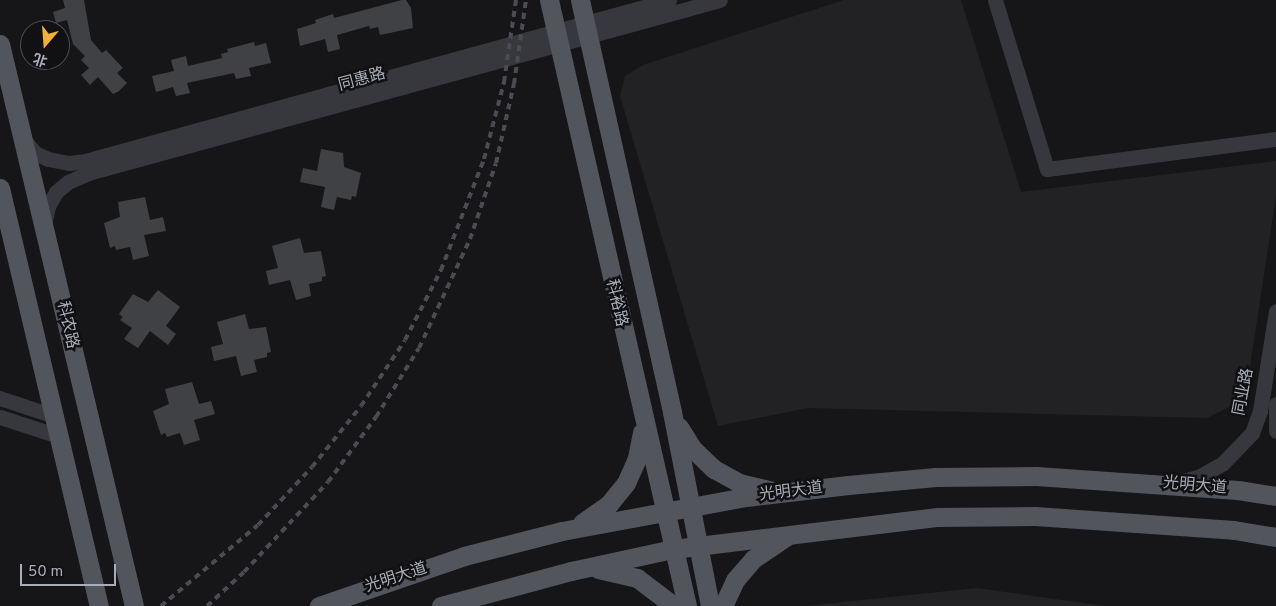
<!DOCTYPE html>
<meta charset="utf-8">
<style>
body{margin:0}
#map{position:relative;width:1276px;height:606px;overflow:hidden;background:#161618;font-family:Overpass,"Noto Sans SC",sans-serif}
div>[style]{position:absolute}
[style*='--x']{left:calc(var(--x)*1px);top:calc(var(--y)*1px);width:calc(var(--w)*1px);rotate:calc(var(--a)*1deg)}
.built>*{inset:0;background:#222225}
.building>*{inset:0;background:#404145}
.minor>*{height:15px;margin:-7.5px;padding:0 7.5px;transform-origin:7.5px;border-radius:7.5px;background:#37383d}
.major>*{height:19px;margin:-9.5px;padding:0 9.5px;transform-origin:9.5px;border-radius:9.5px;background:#53555c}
.rail>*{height:4px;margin-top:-2px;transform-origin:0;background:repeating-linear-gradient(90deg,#4a4c52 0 6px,transparent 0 11px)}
span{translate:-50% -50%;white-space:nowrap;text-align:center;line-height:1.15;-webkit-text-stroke:5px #111113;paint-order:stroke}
.street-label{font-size:16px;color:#a8adb8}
.north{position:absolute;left:20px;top:20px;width:50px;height:50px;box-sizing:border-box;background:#111113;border:1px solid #4d4f55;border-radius:50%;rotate:198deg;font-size:14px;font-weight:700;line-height:20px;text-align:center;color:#a8adb8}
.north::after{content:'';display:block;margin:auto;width:18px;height:22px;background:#f2b134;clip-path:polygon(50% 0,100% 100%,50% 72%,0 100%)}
.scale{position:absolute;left:20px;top:564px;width:96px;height:22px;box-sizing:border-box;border:2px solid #a8adb8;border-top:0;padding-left:6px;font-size:15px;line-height:18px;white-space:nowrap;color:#a8adb8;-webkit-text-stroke:4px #111113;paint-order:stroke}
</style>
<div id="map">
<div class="built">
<div style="clip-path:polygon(844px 0,961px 0,1021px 192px,1276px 161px,1276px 196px,1245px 399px,1207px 418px,808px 408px,718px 426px,620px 96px,625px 76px,643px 65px)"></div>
<div style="clip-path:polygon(977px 588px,1106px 606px,805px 606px)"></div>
</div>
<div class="building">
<div style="clip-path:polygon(63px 0,84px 0,91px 40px,102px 53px,106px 50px,123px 68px,117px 73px,127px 83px,119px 91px,113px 94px,98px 77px,90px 85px,81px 75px,89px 68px,81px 60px,85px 56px,73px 44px,67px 20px,56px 23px,53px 12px,65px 8px)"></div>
<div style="clip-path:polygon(402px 0,406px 0,411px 8px,413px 28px,380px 35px,378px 27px,370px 29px,369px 26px,337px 35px,340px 49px,328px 52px,325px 39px,300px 46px,297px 29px,316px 23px,315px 20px,333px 14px,334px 18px)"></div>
<div style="clip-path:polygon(254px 42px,255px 46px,266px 43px,271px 63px,249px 68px,251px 76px,236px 79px,234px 73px,187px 83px,190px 93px,176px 96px,173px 87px,156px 92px,152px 76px,174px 71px,171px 60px,186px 56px,188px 66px,222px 58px,221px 54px,228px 52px,227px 49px)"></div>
<div style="clip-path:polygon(321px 149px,343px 153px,344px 167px,361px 173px,356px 197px,352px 196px,351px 200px,337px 197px,334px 210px,321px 207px,325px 187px,300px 182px,303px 168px,317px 171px)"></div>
<div style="clip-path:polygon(145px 197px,150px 220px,163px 217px,166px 231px,144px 235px,149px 256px,133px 260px,130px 247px,116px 250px,115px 246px,110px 248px,104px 223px,120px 217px,118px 202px)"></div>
<div style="clip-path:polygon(300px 238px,304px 253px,321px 251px,326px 276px,322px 277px,322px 281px,309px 284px,311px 296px,296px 300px,290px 280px,269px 285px,266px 271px,278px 268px,272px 246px)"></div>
<div style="clip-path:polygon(158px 290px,180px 307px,166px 326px,176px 334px,168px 345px,150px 331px,138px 348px,124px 339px,132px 328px,120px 320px,123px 317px,119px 314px,133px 294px,148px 302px)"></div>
<div style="clip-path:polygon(245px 314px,249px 329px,266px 327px,271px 352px,267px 353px,267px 357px,254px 360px,257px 372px,241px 376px,236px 356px,214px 361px,211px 347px,223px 344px,217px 322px)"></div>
<div style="clip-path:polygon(192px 382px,199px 404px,211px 401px,215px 414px,194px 420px,200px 440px,184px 445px,180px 433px,167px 437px,165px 433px,161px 435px,153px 411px,169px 404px,165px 389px)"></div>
</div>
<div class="minor">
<div style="--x:995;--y:0;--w:177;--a:72.9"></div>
<div style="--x:1047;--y:169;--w:231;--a:-7.5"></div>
<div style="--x:23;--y:139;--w:18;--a:49"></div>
<div style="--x:35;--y:153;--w:14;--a:25"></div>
<div style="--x:48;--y:159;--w:21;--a:11"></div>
<div style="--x:69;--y:163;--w:16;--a:-7"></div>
<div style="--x:85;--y:161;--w:606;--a:-15.41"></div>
<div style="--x:44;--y:224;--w:18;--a:-77"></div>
<div style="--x:48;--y:206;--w:16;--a:-60"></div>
<div style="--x:56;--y:192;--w:16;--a:-40"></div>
<div style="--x:68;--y:182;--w:22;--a:-24"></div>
<div style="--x:88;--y:173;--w:655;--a:-15.31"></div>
<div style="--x:0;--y:398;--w:57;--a:18.4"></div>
<div style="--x:1276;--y:404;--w:27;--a:90"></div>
<div style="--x:0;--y:417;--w:62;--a:17.9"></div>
<div style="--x:1176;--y:483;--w:25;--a:-16"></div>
<div style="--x:1200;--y:476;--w:26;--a:-29"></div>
<div style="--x:1223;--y:463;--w:42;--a:-46"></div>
<div style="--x:1252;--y:433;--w:23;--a:-70"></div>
<div style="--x:1260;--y:411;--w:101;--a:-80.9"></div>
</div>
<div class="major">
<div style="--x:549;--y:0;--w:622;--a:77.17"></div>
<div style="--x:580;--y:0;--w:422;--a:77.4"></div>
<div style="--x:672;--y:412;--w:198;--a:78.9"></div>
<div style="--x:0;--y:44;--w:578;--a:76.59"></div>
<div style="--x:0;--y:188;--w:430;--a:76.7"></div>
<div style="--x:679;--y:427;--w:26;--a:58"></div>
<div style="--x:693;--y:449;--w:29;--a:44"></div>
<div style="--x:714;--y:469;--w:29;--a:29"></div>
<div style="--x:739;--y:483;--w:31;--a:13"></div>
<div style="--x:582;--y:523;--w:33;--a:-35"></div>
<div style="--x:609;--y:504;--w:27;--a:-51"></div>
<div style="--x:626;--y:483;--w:27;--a:-66"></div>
<div style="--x:637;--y:458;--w:26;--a:-79"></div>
<div style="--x:598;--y:569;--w:40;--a:13"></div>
<div style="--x:637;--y:578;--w:46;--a:37.1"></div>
<div style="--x:319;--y:606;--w:153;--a:-19"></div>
<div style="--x:464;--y:556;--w:101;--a:-14.3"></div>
<div style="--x:562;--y:531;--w:187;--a:-10.5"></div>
<div style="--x:746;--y:497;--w:103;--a:-6.7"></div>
<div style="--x:848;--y:485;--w:88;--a:-5.2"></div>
<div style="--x:936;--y:477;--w:100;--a:-0.6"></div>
<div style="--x:1036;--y:476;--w:202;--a:4"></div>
<div style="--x:1238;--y:490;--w:38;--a:9"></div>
<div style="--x:441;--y:606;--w:135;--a:-15.1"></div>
<div style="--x:571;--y:571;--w:104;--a:-12.2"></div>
<div style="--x:673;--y:549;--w:267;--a:-6.9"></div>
<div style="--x:938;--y:517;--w:97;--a:-0.6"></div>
<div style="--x:1035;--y:516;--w:199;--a:4"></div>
<div style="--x:1234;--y:530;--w:43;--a:9.5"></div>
<div style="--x:723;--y:606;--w:29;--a:-65"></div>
<div style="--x:735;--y:580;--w:28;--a:-49"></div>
<div style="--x:753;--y:559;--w:41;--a:-34.1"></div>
</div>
<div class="rail">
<div style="--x:161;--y:606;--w:126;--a:-39.9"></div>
<div style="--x:258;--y:525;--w:79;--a:-47"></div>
<div style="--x:312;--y:467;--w:78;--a:-51.2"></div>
<div style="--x:361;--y:406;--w:79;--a:-56.3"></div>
<div style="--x:405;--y:340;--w:79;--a:-62.8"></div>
<div style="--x:441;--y:270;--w:119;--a:-68.8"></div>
<div style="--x:484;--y:159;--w:80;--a:-75.4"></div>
<div style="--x:504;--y:82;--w:83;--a:-81.7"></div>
<div style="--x:207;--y:606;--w:50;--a:-42.6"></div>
<div style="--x:244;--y:572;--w:123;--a:-47"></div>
<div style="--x:328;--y:482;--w:81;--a:-53.6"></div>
<div style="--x:376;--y:417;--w:81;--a:-58.1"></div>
<div style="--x:419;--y:348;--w:120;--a:-64.9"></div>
<div style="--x:470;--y:239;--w:80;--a:-71.1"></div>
<div style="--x:496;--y:163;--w:81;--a:-77.2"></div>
<div style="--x:514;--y:84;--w:85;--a:-81.9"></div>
</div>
<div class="street-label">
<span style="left:362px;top:80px;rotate:-15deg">同惠路</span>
<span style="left:616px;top:303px;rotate:77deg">科裕路</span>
<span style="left:67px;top:325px;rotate:77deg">科农路</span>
<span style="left:1244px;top:392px;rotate:-79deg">同业路</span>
<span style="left:1195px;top:486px;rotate:5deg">光明大道</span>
<span style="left:791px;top:492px;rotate:-7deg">光明大道</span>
<span style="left:396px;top:578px;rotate:-18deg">光明大道</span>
</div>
<div class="north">北</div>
<div class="scale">50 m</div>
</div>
